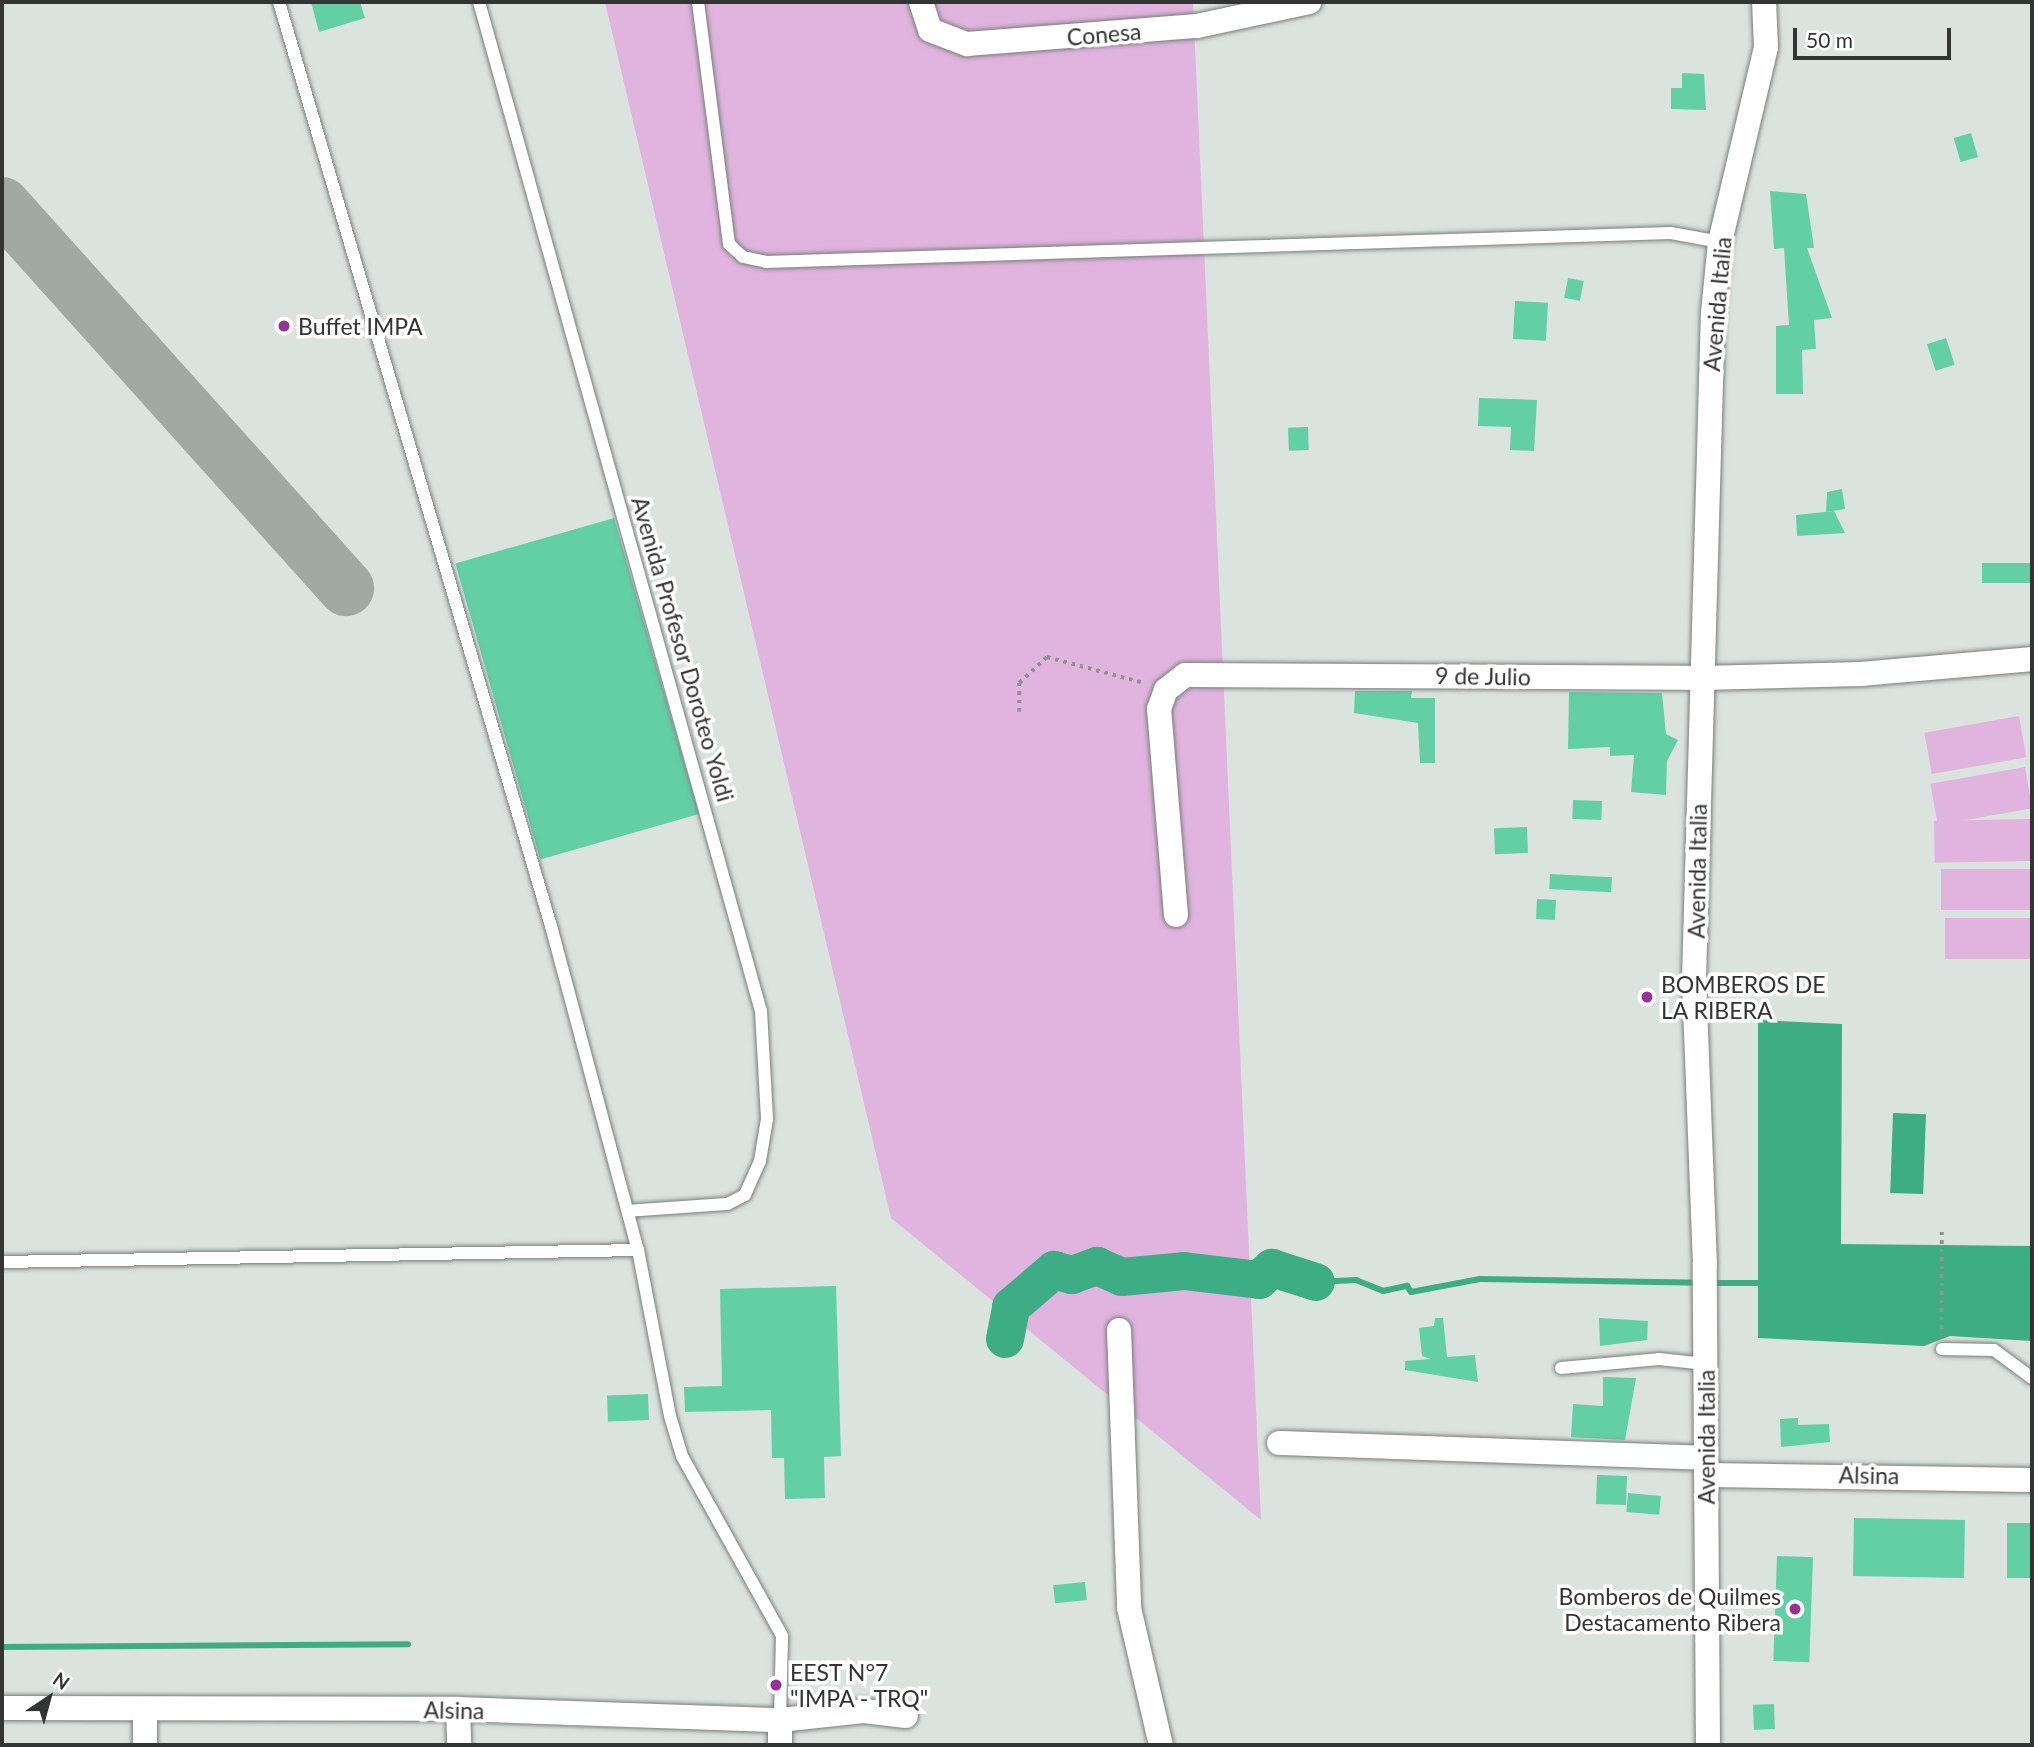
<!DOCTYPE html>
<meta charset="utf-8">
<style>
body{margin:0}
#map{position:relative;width:2034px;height:1747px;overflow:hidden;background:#dbe3df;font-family:Lato,sans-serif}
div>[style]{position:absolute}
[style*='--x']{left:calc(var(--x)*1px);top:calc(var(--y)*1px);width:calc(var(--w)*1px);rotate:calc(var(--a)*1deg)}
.green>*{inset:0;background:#e0b4de;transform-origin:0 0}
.water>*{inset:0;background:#3dad85;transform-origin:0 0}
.stream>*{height:6px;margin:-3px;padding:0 3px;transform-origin:3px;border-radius:3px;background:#3dad85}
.river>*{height:38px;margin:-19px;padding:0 19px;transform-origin:19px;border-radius:19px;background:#3dad85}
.taxiway>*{height:56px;margin:-28px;padding:0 28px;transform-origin:28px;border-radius:28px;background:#a2a8a4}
.building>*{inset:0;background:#63cfa5;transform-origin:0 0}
.path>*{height:3.5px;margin-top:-1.75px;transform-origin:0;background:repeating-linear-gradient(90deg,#8f9491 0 3.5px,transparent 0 8.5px)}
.roads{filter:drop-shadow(0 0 2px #787f7c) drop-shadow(0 0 2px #787f7c)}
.lane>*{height:12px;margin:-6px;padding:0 6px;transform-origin:6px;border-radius:6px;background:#fff}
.street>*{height:24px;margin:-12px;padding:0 12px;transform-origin:12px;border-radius:12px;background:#fff}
.dots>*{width:19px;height:19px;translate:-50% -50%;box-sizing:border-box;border:4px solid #fff;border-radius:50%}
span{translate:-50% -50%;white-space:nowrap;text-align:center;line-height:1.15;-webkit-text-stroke:7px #fff;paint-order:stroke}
.street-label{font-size:23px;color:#323533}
.poi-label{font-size:23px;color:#323533}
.left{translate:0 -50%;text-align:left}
.right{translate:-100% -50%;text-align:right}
.frame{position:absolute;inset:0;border:4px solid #323533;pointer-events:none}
.north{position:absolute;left:14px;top:1663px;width:70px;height:70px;-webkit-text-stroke:5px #fff;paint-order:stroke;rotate:36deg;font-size:19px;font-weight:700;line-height:28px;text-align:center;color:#323533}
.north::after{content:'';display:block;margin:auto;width:24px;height:32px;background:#323533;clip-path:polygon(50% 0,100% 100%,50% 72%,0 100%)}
.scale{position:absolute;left:1793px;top:28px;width:158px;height:32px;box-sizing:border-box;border:4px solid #323533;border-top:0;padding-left:9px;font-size:21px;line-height:24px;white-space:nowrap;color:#323533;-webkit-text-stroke:5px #fff;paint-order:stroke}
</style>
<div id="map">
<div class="green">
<div style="clip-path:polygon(605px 2px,1193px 2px,1261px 1520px,891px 1218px)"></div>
<div style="left:2019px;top:716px;width:42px;height:96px;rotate:80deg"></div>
<div style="left:2025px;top:767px;width:42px;height:96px;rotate:80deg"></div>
<div style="left:2031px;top:819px;width:42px;height:97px;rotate:89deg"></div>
<div style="left:2032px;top:869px;width:41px;height:91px;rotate:90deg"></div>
<div style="left:2032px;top:918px;width:41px;height:87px;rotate:90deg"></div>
</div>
<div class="water">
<div style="clip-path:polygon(1758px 1020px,1842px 1024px,1841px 1244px,2032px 1246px,2032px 1341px,1950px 1336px,1924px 1346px,1758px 1338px)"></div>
<div style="left:1893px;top:1113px;width:33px;height:80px;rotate:2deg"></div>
</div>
<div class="stream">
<div style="--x:1316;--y:1282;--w:40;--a:-2.9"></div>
<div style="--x:1356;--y:1280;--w:29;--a:22"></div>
<div style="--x:1383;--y:1291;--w:25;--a:-12"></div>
<div style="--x:1407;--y:1286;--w:7;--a:56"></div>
<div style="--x:1411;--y:1292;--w:70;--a:-10.7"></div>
<div style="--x:1480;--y:1279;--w:220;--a:1"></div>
<div style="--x:1711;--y:1283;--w:47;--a:0"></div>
<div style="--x:2;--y:1647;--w:406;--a:-0.4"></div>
</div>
<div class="river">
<div style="--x:1005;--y:1339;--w:33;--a:-79"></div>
<div style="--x:1011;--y:1307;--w:57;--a:-40.7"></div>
<div style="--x:1054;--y:1270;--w:19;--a:16"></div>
<div style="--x:1072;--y:1275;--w:27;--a:-20"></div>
<div style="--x:1097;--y:1266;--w:27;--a:24"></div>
<div style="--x:1122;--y:1277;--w:62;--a:-5.5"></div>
<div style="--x:1184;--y:1271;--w:76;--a:6.8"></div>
<div style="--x:1259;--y:1280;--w:18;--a:-43"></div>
<div style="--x:1272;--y:1268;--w:46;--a:17.7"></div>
</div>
<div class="taxiway">
<div style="--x:2;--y:205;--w:515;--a:48.07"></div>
</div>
<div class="building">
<div style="clip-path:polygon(311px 2px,360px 2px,365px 18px,319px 32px)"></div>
<div style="clip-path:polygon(1682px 73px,1704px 74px,1706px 110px,1671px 109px,1671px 88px,1682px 88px)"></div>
<div style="left:1971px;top:133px;width:25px;height:18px;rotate:74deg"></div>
<div style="clip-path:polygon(1770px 191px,1806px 194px,1814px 248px,1807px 248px,1832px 318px,1814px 320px,1816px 349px,1802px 350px,1803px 394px,1776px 394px,1776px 326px,1789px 325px,1784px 248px,1774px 249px)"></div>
<div style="left:1568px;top:278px;width:16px;height:20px;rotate:11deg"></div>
<div style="left:1515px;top:301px;width:33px;height:38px;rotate:3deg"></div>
<div style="left:1946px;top:338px;width:28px;height:20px;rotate:72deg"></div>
<div style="clip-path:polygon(1479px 398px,1537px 400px,1534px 451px,1510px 450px,1511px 427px,1478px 426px)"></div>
<div style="left:1308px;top:427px;width:23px;height:20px;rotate:88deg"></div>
<div style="clip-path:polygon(1842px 489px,1845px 509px,1826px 512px,1827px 492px)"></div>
<div style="clip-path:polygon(1834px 511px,1845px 533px,1797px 536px,1796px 515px)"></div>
<div style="left:614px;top:518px;width:308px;height:165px;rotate:74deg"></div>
<div style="left:2032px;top:563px;width:20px;height:50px;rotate:90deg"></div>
<div style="clip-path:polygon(1355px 691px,1412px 691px,1411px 698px,1435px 698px,1435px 763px,1420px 763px,1418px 723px,1354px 713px)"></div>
<div style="clip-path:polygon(1569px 692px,1662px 693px,1666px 734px,1678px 740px,1667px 761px,1666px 795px,1631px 792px,1634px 755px,1610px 756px,1610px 747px,1568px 749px)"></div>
<div style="left:1573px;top:800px;width:29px;height:19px;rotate:2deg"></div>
<div style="left:1527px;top:827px;width:26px;height:33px;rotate:88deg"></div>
<div style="left:1550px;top:874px;width:62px;height:15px;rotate:3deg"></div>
<div style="left:1537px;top:899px;width:19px;height:20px;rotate:3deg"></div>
<div style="clip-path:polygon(836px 1286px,841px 1456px,824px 1457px,825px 1498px,785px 1499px,784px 1458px,772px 1458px,771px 1410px,685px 1412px,684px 1387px,722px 1386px,720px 1289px)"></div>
<div style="clip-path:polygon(1435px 1318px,1443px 1318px,1447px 1357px,1475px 1355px,1478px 1382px,1405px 1370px,1405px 1361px,1431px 1359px,1422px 1356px,1419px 1328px,1434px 1326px)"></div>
<div style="clip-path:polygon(1599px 1318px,1648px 1321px,1647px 1340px,1600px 1346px)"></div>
<div style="clip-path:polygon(1603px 1377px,1636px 1378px,1625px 1440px,1571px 1437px,1573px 1404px,1603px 1406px)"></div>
<div style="left:648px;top:1394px;width:26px;height:41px;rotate:88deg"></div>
<div style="clip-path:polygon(1798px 1418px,1798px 1425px,1829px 1424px,1830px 1442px,1781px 1447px,1780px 1419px)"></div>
<div style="left:1597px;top:1475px;width:30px;height:29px;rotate:2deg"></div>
<div style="left:1628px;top:1493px;width:33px;height:19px;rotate:5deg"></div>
<div style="left:1854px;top:1518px;width:111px;height:58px;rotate:1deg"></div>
<div style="left:2007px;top:1523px;width:25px;height:55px"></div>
<div style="left:1777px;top:1556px;width:36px;height:105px;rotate:2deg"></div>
<div style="left:1085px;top:1582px;width:18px;height:32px;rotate:84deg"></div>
<div style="left:1774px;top:1704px;width:25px;height:21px;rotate:88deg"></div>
</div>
<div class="path">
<div style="--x:1019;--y:712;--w:29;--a:-90"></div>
<div style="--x:1019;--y:683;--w:38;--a:-43"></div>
<div style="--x:1047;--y:657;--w:100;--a:15"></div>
<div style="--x:1942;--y:1232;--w:103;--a:90"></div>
</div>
<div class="roads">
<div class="lane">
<div style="--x:279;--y:2;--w:963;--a:73.6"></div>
<div style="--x:551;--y:926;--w:335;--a:75"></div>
<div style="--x:638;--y:1250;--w:169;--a:79.1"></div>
<div style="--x:670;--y:1416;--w:42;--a:73.3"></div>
<div style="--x:682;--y:1456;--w:206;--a:60.9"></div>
<div style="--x:782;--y:1636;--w:84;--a:91.4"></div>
<div style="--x:479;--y:2;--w:1048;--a:74.39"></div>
<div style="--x:761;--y:1011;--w:108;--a:86.8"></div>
<div style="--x:767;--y:1119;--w:43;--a:99.5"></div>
<div style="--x:760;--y:1161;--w:37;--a:114"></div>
<div style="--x:745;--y:1195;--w:20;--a:153"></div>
<div style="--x:727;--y:1204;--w:99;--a:176"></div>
<div style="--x:698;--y:2;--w:244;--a:82.7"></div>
<div style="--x:729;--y:244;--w:19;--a:43"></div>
<div style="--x:743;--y:257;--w:24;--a:12"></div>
<div style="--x:766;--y:262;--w:905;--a:-1.84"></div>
<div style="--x:1671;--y:233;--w:50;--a:10.4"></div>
<div style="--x:2;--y:1262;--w:636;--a:-1.08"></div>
<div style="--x:1942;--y:1349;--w:52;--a:1.1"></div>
<div style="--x:1994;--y:1350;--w:47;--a:36.4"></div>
<div style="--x:1561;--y:1368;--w:98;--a:-5.2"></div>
<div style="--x:1659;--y:1359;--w:47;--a:6.1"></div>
</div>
<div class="street">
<div style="--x:921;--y:2;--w:29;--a:72"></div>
<div style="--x:930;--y:30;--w:40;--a:21"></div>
<div style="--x:967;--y:44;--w:231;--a:-4.5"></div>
<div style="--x:1197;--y:26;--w:115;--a:-12.1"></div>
<div style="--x:1176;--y:915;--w:207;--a:-94.7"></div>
<div style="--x:1159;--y:709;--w:20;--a:-70"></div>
<div style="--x:1166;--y:690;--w:24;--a:-38"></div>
<div style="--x:1185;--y:675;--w:517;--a:0.33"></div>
<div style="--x:1702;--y:678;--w:159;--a:-1.4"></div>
<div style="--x:1861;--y:674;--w:172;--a:-5"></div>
<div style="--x:1119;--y:1330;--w:278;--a:87.9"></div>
<div style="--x:1129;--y:1608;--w:141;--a:76.9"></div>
<div style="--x:1279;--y:1443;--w:427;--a:2"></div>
<div style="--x:1706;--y:1475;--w:326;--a:0.9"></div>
<div style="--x:2;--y:1708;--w:456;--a:0.1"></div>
<div style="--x:458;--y:1709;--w:322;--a:2"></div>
<div style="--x:780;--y:1720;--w:84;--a:-6.1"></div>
<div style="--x:864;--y:1711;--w:42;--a:6.8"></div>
<div style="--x:458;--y:1709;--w:36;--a:88"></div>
<div style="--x:145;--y:1745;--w:36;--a:-90"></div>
<div style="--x:780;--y:1745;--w:25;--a:-90"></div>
<div style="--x:1708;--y:1745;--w:480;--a:-90.4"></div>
<div style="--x:1705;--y:1265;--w:286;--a:-92.2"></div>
<div style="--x:1694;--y:979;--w:666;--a:-88.37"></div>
<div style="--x:1713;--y:313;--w:71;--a:-84.4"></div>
<div style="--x:1720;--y:242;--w:200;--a:-76.7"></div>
<div style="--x:1766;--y:47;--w:45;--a:-92.5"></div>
</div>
</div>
<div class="dots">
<div style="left:284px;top:326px;background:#973298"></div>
<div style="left:1647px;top:997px;background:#973298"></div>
<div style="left:1795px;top:1609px;background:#973298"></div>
<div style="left:776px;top:1685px;background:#973298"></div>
</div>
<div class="street-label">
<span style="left:1104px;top:34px;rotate:-5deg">Conesa</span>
<span style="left:1717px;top:304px;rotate:-85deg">Avenida Italia</span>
<span style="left:683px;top:649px;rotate:74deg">Avenida Profesor Doroteo Yoldi</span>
<span style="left:1483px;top:676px;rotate:1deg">9 de Julio</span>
<span style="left:1697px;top:871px;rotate:-89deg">Avenida Italia</span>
<span style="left:1706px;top:1437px;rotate:-90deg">Avenida Italia</span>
<span style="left:1869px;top:1475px;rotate:1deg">Alsina</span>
<span style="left:454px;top:1710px;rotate:1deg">Alsina</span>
</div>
<div class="poi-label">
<span class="left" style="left:298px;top:326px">Buffet IMPA</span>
<span class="left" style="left:1661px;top:997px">BOMBEROS DE<br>LA RIBERA</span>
<span class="right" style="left:1781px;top:1609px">Bomberos de Quilmes<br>Destacamento Ribera</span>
<span class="left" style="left:790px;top:1685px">EEST N°7<br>"IMPA - TRQ"</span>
</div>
<div class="frame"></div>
<div class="north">N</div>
<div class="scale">50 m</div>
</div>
